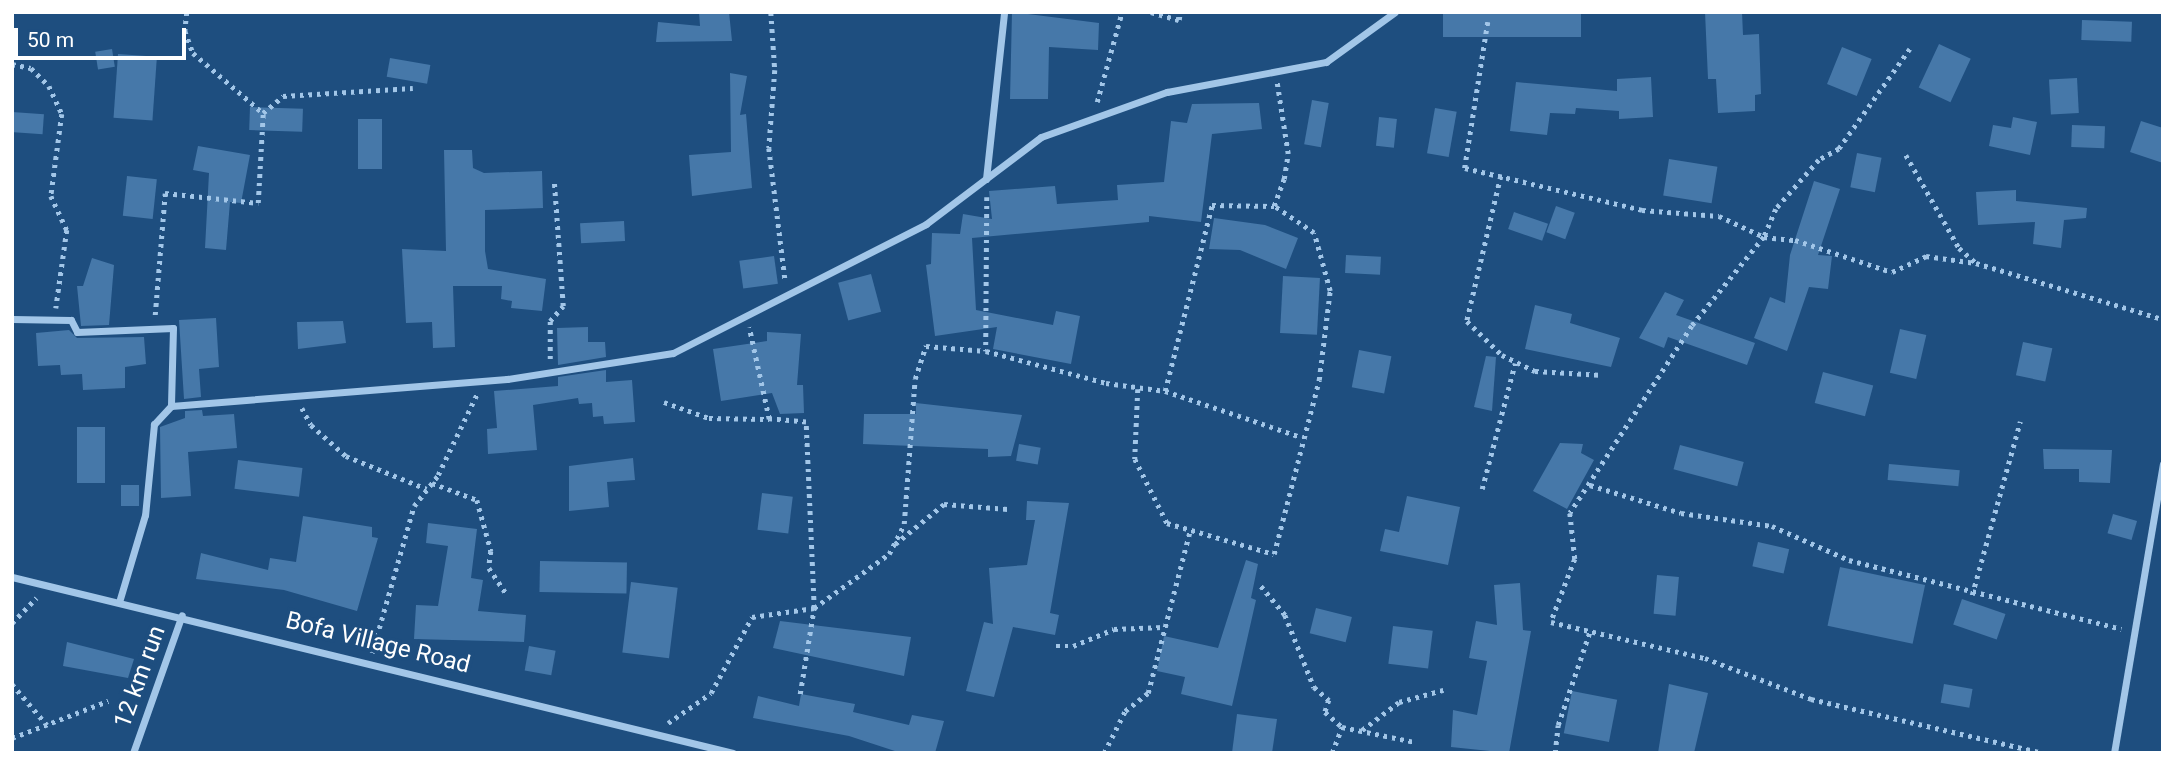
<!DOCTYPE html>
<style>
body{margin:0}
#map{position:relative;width:2175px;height:765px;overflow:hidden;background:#1e4e7f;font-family:Roboto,sans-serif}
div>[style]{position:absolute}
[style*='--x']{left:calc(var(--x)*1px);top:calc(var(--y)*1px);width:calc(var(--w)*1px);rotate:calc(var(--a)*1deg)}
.building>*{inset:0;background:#4678a9;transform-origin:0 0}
.path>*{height:4.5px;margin-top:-2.25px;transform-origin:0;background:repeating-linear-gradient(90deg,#a2c6e8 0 3.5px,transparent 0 8.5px)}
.street>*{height:7px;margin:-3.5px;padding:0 3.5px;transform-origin:3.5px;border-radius:3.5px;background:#a2c6e8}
span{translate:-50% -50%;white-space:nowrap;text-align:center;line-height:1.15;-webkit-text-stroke:7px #1e4e7f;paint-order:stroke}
.street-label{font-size:24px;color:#fff}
.frame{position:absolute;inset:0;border:14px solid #fff;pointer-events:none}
.scale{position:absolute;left:14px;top:28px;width:172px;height:32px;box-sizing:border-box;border:4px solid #fff;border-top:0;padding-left:9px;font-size:21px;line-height:24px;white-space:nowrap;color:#fff;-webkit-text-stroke:5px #1e4e7f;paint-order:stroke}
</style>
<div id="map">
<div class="building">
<div style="clip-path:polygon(699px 12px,729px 12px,732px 41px,656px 42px,658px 22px,700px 26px)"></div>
<div style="clip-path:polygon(1012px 12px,1099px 23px,1098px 50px,1049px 47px,1048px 99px,1010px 99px)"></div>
<div style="left:1443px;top:12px;width:138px;height:25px"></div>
<div style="clip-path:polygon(1705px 12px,1742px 12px,1743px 35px,1759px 34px,1761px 94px,1755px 95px,1755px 111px,1718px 113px,1716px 79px,1708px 79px)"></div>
<div style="left:2082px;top:20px;width:50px;height:20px;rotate:2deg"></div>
<div style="left:1939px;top:44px;width:35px;height:48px;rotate:25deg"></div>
<div style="left:1842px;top:47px;width:32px;height:40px;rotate:22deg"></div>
<div style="left:112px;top:49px;width:18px;height:17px;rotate:81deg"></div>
<div style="left:118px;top:54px;width:39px;height:64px;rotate:4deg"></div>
<div style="left:390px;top:58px;width:41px;height:19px;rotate:10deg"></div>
<div style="clip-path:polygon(730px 73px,747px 76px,740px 115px,746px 114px,752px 188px,692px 196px,689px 155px,731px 152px)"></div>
<div style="clip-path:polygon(1651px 77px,1653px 117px,1619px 119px,1619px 111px,1576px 108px,1575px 114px,1550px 113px,1547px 135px,1510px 131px,1516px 82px,1617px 91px,1617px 79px)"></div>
<div style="left:2077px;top:78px;width:35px;height:28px;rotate:87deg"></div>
<div style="left:1312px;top:100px;width:17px;height:45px;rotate:10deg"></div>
<div style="clip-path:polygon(1259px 103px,1262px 129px,1212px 134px,1201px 222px,1149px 216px,1149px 222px,972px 238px,976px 310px,1053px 325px,1056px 311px,1080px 316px,1071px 364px,993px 349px,997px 327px,935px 336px,926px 265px,931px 264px,932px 233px,960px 234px,963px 214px,992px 219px,989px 191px,1055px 186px,1057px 204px,1118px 200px,1117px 185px,1164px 182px,1171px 121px,1187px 123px,1192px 104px)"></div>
<div style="left:250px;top:107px;width:53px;height:23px;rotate:2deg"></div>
<div style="left:1435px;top:108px;width:22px;height:46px;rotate:10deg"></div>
<div style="left:12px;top:112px;width:32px;height:20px;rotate:4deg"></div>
<div style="left:1379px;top:117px;width:18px;height:29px;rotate:6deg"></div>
<div style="clip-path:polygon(2013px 117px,2037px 122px,2030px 155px,1989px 146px,1993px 125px,2011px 128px)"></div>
<div style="left:382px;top:119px;width:50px;height:24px;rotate:90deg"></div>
<div style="clip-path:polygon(2141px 121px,2163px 128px,2163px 163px,2130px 152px)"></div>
<div style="left:2072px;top:125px;width:33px;height:22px;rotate:2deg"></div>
<div style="clip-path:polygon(198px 146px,250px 155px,241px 203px,230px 202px,226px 250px,205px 248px,209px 173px,193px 170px)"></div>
<div style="clip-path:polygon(444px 150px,472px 150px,473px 168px,484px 173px,542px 171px,543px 208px,485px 210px,485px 251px,488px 269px,546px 279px,542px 311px,511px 308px,512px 301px,501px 299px,502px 286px,453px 286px,455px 347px,433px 348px,432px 322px,406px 323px,402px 249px,446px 251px)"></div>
<div style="left:1857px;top:153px;width:25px;height:35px;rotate:11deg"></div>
<div style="left:1669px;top:159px;width:49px;height:37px;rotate:9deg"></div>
<div style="left:127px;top:176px;width:30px;height:40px;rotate:6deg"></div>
<div style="clip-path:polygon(1814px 181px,1840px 189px,1818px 255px,1832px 256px,1828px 289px,1809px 287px,1787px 351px,1754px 338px,1770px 297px,1785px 303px,1790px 255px)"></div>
<div style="clip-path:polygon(2016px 190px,2016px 201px,2087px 208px,2086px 218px,2064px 220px,2061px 248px,2033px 244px,2035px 222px,1978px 225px,1976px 192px)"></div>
<div style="left:1556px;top:206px;width:20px;height:28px;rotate:20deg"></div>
<div style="left:1514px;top:212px;width:36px;height:18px;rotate:19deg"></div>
<div style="clip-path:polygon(1214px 218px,1265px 225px,1298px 238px,1286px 269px,1240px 250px,1209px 249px)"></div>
<div style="left:624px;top:221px;width:20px;height:44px;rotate:87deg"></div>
<div style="left:1346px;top:255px;width:35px;height:18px;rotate:3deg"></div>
<div style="left:774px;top:256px;width:28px;height:35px;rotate:82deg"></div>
<div style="clip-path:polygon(92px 258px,114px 265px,109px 325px,81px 326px,77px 286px,83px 286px)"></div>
<div style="left:871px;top:274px;width:39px;height:34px;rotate:75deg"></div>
<div style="left:1283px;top:276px;width:37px;height:57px;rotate:3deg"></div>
<div style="clip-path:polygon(1665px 292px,1684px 300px,1676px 315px,1755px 343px,1747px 365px,1668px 337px,1664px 348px,1639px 338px)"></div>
<div style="clip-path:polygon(1535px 305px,1572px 314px,1570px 323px,1620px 338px,1611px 367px,1525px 349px)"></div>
<div style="clip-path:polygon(216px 318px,219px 367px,199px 369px,201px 397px,184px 399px,179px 320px)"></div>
<div style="clip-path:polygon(343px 321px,346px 343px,298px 349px,297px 322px)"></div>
<div style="clip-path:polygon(588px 327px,588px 342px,605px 342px,606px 357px,558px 365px,557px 328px)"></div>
<div style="left:1900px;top:329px;width:27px;height:45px;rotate:13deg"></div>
<div style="clip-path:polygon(69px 330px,77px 338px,144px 337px,146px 364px,125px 367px,125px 388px,83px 390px,82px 374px,61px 375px,60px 365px,38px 366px,36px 333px)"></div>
<div style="clip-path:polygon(767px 332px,801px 334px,797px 385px,803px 385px,804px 413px,780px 414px,772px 393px,721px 401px,713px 349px,767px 341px)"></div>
<div style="left:2023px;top:342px;width:30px;height:34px;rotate:12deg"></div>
<div style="left:1359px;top:350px;width:33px;height:38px;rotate:11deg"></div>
<div style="clip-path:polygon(1486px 356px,1496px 357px,1492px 411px,1474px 407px)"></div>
<div style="clip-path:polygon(606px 370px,606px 382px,632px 380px,635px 422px,604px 424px,603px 416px,593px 417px,592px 403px,579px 404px,578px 398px,533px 405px,537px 450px,488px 454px,487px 429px,497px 428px,494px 391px,558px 386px,558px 377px)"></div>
<div style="left:1823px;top:372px;width:52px;height:32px;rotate:15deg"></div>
<div style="clip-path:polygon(916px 403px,1022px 415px,1011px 456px,988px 457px,988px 449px,863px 444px,864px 414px,916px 414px)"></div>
<div style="clip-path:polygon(202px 410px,203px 416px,234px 414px,237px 448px,188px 452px,191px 496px,161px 498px,160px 427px,185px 418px,185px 411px)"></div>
<div style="left:77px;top:427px;width:28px;height:56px"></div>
<div style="clip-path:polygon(1560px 443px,1583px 444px,1581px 453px,1594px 460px,1567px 509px,1533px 491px)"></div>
<div style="left:1019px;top:444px;width:22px;height:17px;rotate:10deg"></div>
<div style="left:1680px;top:445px;width:66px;height:25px;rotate:15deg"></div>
<div style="clip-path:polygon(2043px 449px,2112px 450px,2110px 483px,2079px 482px,2079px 469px,2044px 469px)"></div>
<div style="clip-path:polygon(633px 458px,635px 480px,607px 482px,609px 507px,569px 511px,569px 466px)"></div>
<div style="left:238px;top:460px;width:65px;height:29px;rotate:7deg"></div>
<div style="left:1889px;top:464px;width:71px;height:16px;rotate:5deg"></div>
<div style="left:121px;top:485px;width:18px;height:21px"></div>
<div style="left:762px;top:493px;width:31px;height:37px;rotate:7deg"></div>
<div style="clip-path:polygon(1407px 496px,1460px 507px,1448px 565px,1380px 551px,1385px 529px,1399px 532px)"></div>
<div style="clip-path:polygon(1027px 501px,1069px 503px,1050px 613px,1059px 615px,1055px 635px,1013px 627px,994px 697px,966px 691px,984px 622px,993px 624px,989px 568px,1027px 565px,1035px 520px,1026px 520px)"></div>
<div style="left:2113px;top:514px;width:25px;height:20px;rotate:16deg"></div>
<div style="clip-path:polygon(303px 516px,372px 527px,372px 537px,378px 538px,357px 611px,284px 590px,196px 579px,201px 553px,268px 570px,270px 558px,296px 562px)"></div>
<div style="clip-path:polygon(428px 523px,477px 529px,471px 578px,483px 580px,478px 611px,526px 615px,524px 642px,414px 639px,416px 605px,438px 606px,448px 546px,426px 543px)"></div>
<div style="left:1758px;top:542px;width:32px;height:25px;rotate:13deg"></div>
<div style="clip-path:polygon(1246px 560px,1258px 564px,1251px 598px,1256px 600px,1232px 706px,1181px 694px,1185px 677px,1157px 671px,1164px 636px,1218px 648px)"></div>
<div style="left:540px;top:561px;width:87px;height:31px;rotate:1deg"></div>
<div style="left:1840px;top:567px;width:87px;height:60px;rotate:12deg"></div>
<div style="left:1657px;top:575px;width:22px;height:39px;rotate:5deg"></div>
<div style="left:631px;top:582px;width:47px;height:71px;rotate:7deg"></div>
<div style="clip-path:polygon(1520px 583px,1523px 630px,1531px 631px,1509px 753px,1451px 747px,1453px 710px,1477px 715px,1487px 661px,1469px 658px,1476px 621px,1497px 625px,1494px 585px)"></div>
<div style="left:1962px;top:599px;width:46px;height:27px;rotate:19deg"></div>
<div style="left:1316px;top:608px;width:37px;height:26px;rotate:14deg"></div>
<div style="clip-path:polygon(780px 621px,911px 637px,904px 676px,773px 648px)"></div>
<div style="left:1393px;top:626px;width:40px;height:38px;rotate:7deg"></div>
<div style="clip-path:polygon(67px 642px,134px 659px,128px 678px,63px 666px)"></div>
<div style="left:529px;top:646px;width:27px;height:25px;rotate:10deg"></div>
<div style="clip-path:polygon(1669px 684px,1708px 693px,1694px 753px,1658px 753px)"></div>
<div style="left:1944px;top:684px;width:29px;height:19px;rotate:10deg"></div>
<div style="left:1572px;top:691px;width:46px;height:43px;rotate:11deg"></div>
<div style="clip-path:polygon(801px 694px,855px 704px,853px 712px,909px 725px,912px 715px,944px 721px,935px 753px,901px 753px,849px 736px,753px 718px,758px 696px,799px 706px)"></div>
<div style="clip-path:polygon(1237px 714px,1277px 719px,1272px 753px,1232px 753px)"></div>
</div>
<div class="path">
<div style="--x:187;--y:12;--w:19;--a:96"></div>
<div style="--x:185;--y:31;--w:23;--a:70"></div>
<div style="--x:193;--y:53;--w:92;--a:40.6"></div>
<div style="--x:771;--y:12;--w:58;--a:86.1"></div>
<div style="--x:775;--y:70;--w:78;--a:94.4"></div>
<div style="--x:769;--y:148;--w:132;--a:83"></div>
<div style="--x:1151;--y:12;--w:29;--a:16"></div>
<div style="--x:1179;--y:20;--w:8;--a:-83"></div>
<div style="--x:1488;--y:22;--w:148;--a:99"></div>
<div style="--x:1465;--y:168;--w:182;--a:13.3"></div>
<div style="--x:1642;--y:210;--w:77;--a:4.5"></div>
<div style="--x:1719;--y:216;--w:50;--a:25"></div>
<div style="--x:1764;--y:237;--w:31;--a:6"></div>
<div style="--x:1795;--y:240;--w:102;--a:18.3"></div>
<div style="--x:1892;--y:272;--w:38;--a:-25"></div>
<div style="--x:1926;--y:256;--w:50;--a:8"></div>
<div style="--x:1910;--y:49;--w:123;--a:125.4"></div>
<div style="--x:1839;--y:149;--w:23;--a:151"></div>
<div style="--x:1819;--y:160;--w:65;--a:131.3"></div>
<div style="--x:1776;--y:209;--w:30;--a:113"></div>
<div style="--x:1764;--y:237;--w:114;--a:129"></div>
<div style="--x:1692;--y:326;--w:223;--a:123.1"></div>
<div style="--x:1570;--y:513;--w:46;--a:83.8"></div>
<div style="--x:1575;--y:559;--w:67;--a:110.9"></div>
<div style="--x:1551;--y:622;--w:158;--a:13.2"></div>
<div style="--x:1705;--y:658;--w:114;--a:21.1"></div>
<div style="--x:1811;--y:699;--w:238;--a:13.1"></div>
<div style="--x:12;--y:64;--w:19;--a:12"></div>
<div style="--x:31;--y:68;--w:25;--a:45"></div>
<div style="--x:49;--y:86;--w:31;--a:65"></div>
<div style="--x:62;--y:114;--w:83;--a:97.6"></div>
<div style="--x:51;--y:196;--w:38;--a:65"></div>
<div style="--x:67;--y:230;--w:79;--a:98"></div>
<div style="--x:1097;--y:102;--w:93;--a:-74.5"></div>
<div style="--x:1906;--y:155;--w:107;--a:60.3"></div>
<div style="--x:1959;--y:248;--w:23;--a:41"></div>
<div style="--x:1976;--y:263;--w:195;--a:16.7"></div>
<div style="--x:1501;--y:176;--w:149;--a:103.2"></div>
<div style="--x:1467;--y:321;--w:49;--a:44.2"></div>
<div style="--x:1502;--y:355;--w:37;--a:26"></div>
<div style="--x:1535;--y:371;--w:68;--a:3.4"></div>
<div style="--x:987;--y:197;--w:154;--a:90.4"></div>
<div style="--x:986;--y:351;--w:124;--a:14.9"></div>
<div style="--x:1106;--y:383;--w:60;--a:7.7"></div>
<div style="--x:1165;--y:391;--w:144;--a:18.7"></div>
<div style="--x:155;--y:315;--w:122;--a:-85.3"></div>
<div style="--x:165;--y:193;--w:94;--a:6.1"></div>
<div style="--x:258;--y:203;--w:90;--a:-86.8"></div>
<div style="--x:263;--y:113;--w:26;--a:-40"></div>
<div style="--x:283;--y:96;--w:130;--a:-3.5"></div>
<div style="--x:550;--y:359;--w:38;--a:-90"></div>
<div style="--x:550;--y:321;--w:20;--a:-49"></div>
<div style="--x:563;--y:306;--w:127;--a:-94.1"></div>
<div style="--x:1138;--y:389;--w:70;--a:92.5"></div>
<div style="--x:1135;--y:459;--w:72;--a:63.4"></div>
<div style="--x:1167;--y:523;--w:111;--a:16.2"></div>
<div style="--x:1274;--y:554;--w:180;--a:-75.5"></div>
<div style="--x:1319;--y:380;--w:90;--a:-83"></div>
<div style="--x:1330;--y:291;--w:60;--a:-105.4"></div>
<div style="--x:1314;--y:233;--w:48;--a:-146"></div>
<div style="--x:1165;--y:391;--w:192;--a:-75.8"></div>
<div style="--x:1212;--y:205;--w:62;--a:0.9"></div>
<div style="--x:1274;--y:206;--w:29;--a:-70"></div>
<div style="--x:1284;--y:179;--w:25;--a:-81"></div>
<div style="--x:1288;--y:154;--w:72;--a:-98.8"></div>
<div style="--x:664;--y:402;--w:48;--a:19.6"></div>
<div style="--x:709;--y:418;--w:60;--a:1"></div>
<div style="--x:302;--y:408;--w:19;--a:62"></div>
<div style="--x:311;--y:425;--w:47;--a:41.5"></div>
<div style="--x:346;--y:456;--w:87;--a:22.2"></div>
<div style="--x:432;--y:483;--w:48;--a:20.7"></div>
<div style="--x:477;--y:500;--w:53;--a:74.6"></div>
<div style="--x:491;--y:551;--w:17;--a:97"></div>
<div style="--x:489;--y:568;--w:30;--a:56"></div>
<div style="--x:1590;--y:485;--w:95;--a:17.1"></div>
<div style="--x:1681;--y:513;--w:92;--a:8.1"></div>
<div style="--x:1772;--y:526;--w:84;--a:23.8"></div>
<div style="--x:1849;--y:560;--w:281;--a:14.2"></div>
<div style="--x:1482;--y:489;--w:130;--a:-75.3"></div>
<div style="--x:895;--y:544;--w:63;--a:-39.2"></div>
<div style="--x:944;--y:504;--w:64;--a:4.5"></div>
<div style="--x:1261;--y:586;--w:38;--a:50"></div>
<div style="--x:1285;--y:615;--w:78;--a:68.1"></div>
<div style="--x:1314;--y:687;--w:20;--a:41"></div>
<div style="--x:1329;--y:700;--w:13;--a:108"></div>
<div style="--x:1325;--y:712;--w:23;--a:41"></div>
<div style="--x:1972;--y:595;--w:180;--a:-74.5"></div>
<div style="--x:12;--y:623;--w:35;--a:-46"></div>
<div style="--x:1056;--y:646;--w:17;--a:0"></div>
<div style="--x:1073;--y:646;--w:44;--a:-22.5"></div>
<div style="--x:1114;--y:629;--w:49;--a:-2.3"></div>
<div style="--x:372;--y:653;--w:153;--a:-74.1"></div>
<div style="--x:414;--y:506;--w:39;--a:-52"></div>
<div style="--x:438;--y:475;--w:90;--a:-64.3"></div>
<div style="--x:12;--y:684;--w:54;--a:49.5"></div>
<div style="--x:800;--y:694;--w:87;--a:-80.8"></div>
<div style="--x:814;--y:608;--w:92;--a:-35.8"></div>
<div style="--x:889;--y:554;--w:34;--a:-63"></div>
<div style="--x:904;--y:524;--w:145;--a:-85.7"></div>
<div style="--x:915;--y:379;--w:35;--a:-72"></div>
<div style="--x:926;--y:346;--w:60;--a:4.8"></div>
<div style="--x:668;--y:723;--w:52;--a:-34.9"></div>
<div style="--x:711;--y:693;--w:86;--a:-61.7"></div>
<div style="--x:752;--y:617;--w:63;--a:-8.3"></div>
<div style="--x:814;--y:608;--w:186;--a:-92.5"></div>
<div style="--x:806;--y:422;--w:37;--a:-175"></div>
<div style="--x:769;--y:419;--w:94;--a:-102.3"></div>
<div style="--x:1362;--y:730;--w:46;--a:-37.1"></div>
<div style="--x:1399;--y:702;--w:46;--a:-15.3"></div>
<div style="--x:12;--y:738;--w:103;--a:-21.1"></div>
<div style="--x:1104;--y:753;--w:47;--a:-63.4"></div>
<div style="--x:1125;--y:711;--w:29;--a:-38"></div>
<div style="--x:1148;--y:693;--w:167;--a:-75.5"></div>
<div style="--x:1332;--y:753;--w:28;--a:-69"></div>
<div style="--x:1342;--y:727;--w:75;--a:11.6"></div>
<div style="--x:1555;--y:753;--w:28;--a:-84"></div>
<div style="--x:1558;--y:725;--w:99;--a:-71.2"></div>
</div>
<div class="street">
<div style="--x:986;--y:179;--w:168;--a:-83.8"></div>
<div style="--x:12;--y:319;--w:59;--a:1"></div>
<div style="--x:71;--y:320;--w:13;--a:63"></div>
<div style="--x:77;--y:332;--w:96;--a:-2.4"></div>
<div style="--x:173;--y:328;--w:78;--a:91.5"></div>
<div style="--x:171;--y:406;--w:25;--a:133"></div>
<div style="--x:154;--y:424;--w:91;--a:95.6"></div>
<div style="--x:145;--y:515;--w:88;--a:106.6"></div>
<div style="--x:171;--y:406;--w:337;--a:-4.6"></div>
<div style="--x:507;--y:379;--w:168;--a:-8.9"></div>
<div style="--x:673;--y:353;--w:284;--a:-27"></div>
<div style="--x:926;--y:224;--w:144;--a:-37.1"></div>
<div style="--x:1041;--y:137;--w:134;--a:-19.7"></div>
<div style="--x:1167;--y:92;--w:162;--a:-10.7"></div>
<div style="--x:1326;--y:62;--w:85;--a:-35.9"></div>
<div style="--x:12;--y:577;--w:742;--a:13.72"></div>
<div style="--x:133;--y:753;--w:146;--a:-70.5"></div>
<div style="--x:2114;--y:753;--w:293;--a:-80.4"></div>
</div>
<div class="street-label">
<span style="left:378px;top:643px;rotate:14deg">Bofa Village Road</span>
<span style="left:140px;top:677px;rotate:-70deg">12 km run</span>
</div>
<div class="frame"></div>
<div class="scale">50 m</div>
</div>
